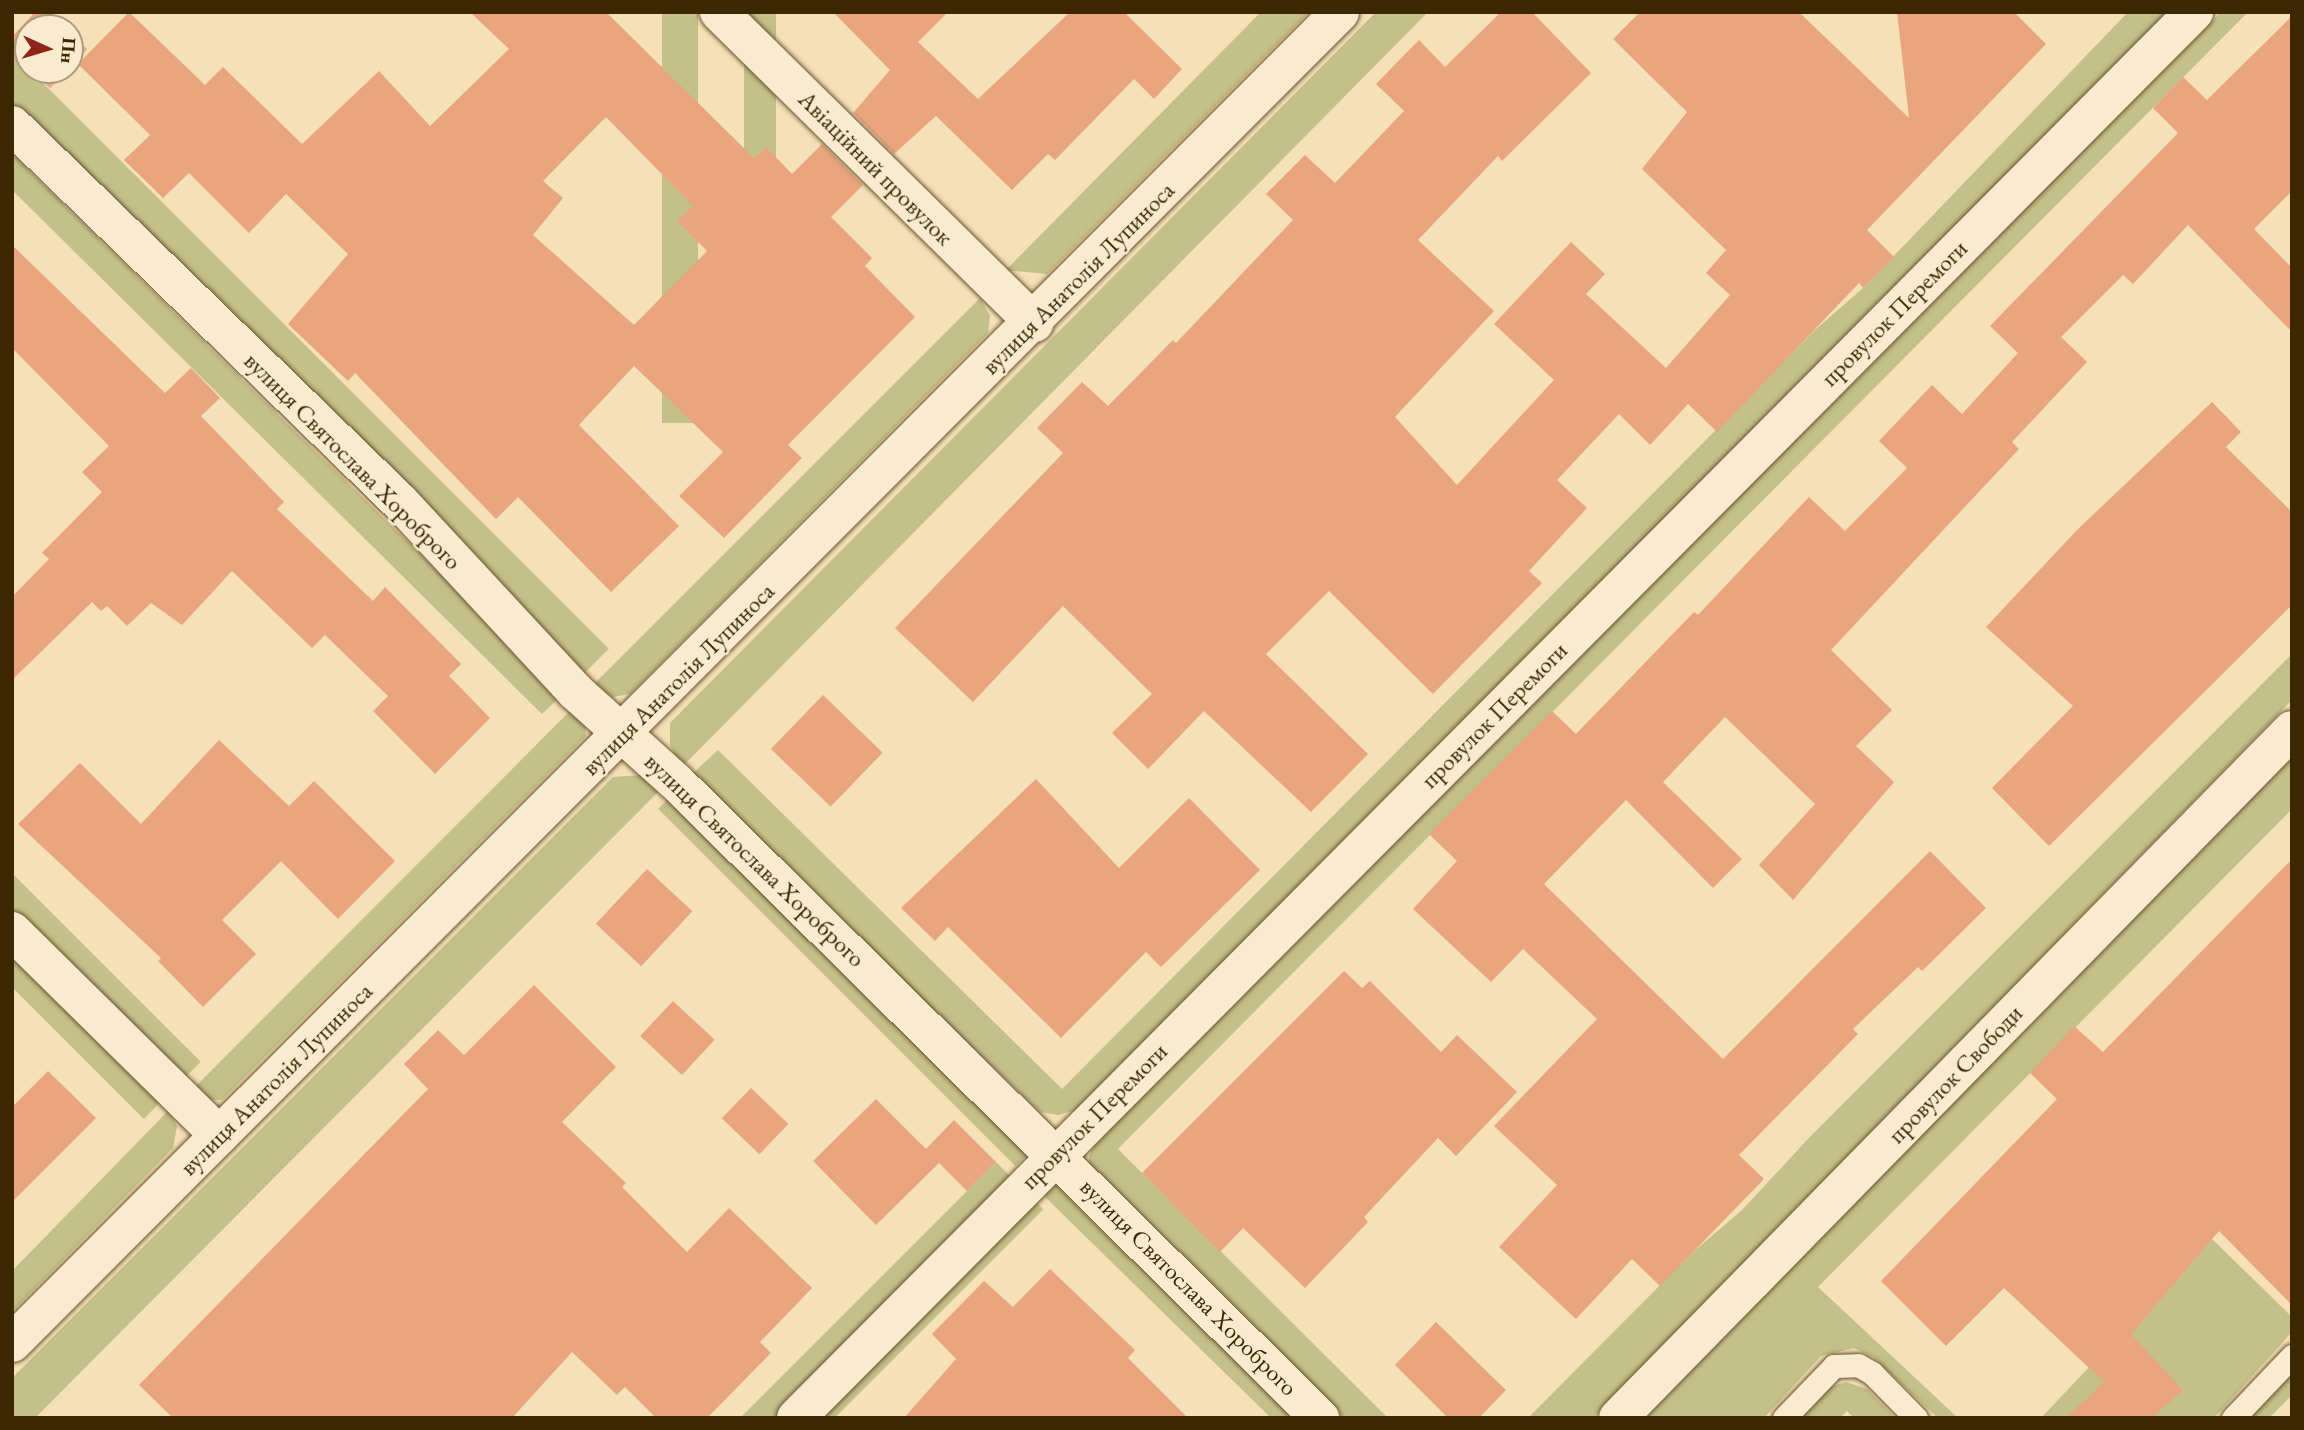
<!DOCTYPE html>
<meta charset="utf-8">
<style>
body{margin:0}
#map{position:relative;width:2304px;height:1430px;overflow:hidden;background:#f5e0b7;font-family:"EB Garamond",serif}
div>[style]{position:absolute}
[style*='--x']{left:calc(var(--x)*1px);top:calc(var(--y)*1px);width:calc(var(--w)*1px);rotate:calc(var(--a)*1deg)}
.green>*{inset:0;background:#c4c089;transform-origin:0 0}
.building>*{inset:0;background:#e8a57e;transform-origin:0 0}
.roads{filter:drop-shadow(0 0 2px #6b542f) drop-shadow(0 0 2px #6b542f)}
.service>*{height:23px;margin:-11.5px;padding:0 11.5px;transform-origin:11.5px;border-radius:11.5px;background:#f8ebd0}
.minor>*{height:38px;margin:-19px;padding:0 19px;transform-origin:19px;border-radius:19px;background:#f8ebd0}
span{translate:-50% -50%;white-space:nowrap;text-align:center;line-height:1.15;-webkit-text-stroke:5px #f8ebd0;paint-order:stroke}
.street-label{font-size:24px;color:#3d2602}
.frame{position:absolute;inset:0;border:14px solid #3d2602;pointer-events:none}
.north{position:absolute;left:14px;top:14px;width:70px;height:70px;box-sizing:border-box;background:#f8ebd0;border:2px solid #ad9c7e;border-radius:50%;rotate:94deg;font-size:19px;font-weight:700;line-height:28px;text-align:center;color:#3d2602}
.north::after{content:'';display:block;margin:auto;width:24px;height:32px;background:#8f2418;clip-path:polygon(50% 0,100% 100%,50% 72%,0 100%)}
</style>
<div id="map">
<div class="green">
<div style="left:662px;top:12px;width:36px;height:411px"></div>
<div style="left:744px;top:12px;width:32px;height:354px"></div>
<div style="clip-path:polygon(1261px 12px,1309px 12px,1047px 274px,1006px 270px)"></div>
<div style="clip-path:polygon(1376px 12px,1428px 12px,681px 768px,670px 745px,670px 723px)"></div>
<div style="clip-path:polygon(2128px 12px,2167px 12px,1086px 1107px,1059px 1115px,1040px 1112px,689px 777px,718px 750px,1062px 1089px,1815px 330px,1863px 288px)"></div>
<div style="clip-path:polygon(2221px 12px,2248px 12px,1118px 1149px,1388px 1418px,1337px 1418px,1089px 1174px,1089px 1156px,1099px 1136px)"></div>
<div style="left:12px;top:52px;width:844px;height:56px;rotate:45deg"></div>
<div style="clip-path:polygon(12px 154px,563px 694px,542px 714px,12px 190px)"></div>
<div style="clip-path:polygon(980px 298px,990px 316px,988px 333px,630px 694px,612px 697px,594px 684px)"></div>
<div style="clip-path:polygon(2292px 654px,2292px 700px,1593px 1418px,1528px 1418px,1693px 1252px,1742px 1210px,1807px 1140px)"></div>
<div style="clip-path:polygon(572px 709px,585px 722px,586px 736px,222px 1100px,208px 1100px,192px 1090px)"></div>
<div style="clip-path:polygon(2292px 756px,2292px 809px,1818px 1287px,1958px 1418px,1938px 1418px,1873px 1357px,1854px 1348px,1821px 1356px,1764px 1418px,1636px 1418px)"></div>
<div style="clip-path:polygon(642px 775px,663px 787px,35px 1418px,12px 1418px,12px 1378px,613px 777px)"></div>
<div style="left:673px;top:794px;width:505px;height:21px;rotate:45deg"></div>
<div style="left:12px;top:873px;width:267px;height:42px;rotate:45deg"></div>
<div style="clip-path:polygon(12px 953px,162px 1100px,144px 1119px,12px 987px)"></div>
<div style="clip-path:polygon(168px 1111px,177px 1126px,173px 1148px,12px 1312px,12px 1271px)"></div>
<div style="clip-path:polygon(996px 1162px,1011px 1177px,775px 1418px,740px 1418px)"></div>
<div style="clip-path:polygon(1051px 1184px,1064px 1186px,1298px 1418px,1271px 1418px,1038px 1190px)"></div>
<div style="left:1032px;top:1198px;width:16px;height:309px;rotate:45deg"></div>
<div style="clip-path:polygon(2211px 1238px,2292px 1317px,2292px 1332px,2214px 1418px,2041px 1418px)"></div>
<div style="clip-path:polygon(2292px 1374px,2292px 1395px,2269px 1418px,2249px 1418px)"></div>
<div style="clip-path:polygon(1846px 1382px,1867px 1389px,1895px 1418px,1854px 1418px,1847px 1411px,1840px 1418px,1799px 1418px,1827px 1388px)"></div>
</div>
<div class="building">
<div style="clip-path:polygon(35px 12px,49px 12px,65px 28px,28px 28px,28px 67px,12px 52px,12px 37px)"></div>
<div style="clip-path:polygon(evenodd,129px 12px,205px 85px,223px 67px,302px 144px,379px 71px,430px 126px,509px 49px,470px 12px,606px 12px,754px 158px,766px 147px,792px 174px,822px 144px,863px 185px,831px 217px,872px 258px,865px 266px,915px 317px,788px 445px,802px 458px,724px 538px,679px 496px,723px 452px,634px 366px,579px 425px,679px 526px,611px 592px,518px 497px,496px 519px,355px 373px,348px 381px,288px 324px,348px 254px,286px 194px,249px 233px,189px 173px,163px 198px,124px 160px,150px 135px,78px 64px,129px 12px,606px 117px,693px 206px,677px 221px,707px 251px,634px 325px,533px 235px,563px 198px,543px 181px,606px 117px)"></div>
<div style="clip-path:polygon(833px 12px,948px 12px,918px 42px,978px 99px,1070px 12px,1124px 12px,1182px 69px,1154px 99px,1134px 79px,1055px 160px,1048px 154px,1012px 190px,936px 116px,894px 154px,853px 113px,890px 70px)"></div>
<div style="clip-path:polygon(1501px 12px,1532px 12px,1591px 73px,1502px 161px,1498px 156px,1418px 240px,1494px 311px,1395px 417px,1457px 485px,1554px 380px,1494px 324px,1571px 242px,1605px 274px,1586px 294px,1666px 368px,1730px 295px,1706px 273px,1726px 250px,1642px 169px,1687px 112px,1613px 39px,1640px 12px,1799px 12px,1909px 118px,1897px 12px,2014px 12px,2046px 44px,1867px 230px,1894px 257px,1863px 288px,1859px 283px,1717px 432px,1688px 404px,1650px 445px,1619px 414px,1557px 480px,1587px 508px,1529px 571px,1542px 583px,1433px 694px,1329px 591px,1266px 654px,1368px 754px,1311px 812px,1204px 711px,1148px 769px,1112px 733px,1152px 694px,1063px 606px,973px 702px,895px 628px,1063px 453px,1037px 428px,1082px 382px,1108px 406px,1173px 340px,1176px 343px,1293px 220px,1266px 194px,1305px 155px,1335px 183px,1404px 111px,1376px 84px,1419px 40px,1445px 67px)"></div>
<div style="clip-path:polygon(2292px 16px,2292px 191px,2254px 229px,2292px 268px,2292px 332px,2188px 225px,2133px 284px,2123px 275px,2061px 337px,2087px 362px,2012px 442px,2019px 449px,1831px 650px,1892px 710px,1856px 746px,1894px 782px,1793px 900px,1759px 865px,1815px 804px,1725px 717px,1663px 782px,1742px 859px,1713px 888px,1626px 800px,1544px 884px,1723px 1059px,1930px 851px,1986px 908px,1922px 971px,1918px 967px,1853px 1029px,1858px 1034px,1739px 1155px,1764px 1179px,1660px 1286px,1632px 1259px,1576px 1319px,1499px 1247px,1557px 1185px,1494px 1126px,1597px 1019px,1523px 949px,1491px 982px,1413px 909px,1457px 861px,1429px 834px,1552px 711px,1576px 734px,1694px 612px,1698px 615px,1809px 497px,1845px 531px,1907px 468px,1879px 441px,1932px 385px,1962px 414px,2018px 353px,1990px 326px,2178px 133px,2153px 108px,2183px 77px,2207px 100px)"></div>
<div style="clip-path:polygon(70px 33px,87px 49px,70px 68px)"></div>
<div style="clip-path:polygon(31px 70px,68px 70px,50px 88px)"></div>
<div style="clip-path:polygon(12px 245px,165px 393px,191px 368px,220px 398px,201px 416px,284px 502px,277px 509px,373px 601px,385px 587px,461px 664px,449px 676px,490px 718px,435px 774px,373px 711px,388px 696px,325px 635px,312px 648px,232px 571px,182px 625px,151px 603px,127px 626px,107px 606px,101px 611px,92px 602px,12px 680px,12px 597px,49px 559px,42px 553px,102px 492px,82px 472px,109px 446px,12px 348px)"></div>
<div style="clip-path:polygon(2212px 402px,2241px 432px,2226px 447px,2292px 512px,2292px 605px,2049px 846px,1992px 788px,2073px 706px,1986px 627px,2078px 529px)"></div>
<div style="left:823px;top:695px;width:83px;height:75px;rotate:44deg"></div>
<div style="clip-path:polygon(219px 740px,289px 806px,314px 781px,395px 861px,338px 919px,281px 861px,222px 920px,256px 954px,203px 1007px,158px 961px,161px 958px,18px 824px,80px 763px,141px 824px)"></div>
<div style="clip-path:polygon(1036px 779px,1119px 868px,1189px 798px,1260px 870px,1161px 967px,1146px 952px,1061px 1038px,948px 927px,935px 941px,901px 908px)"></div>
<div style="clip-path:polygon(2292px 859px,2292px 1305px,2219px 1231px,2131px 1334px,2183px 1390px,2152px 1418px,2066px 1418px,2104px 1382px,2004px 1288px,1946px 1346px,1881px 1281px,2057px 1099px,2030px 1073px,2074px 1026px,2103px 1052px)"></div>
<div style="left:647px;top:869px;width:62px;height:75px;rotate:43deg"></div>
<div style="clip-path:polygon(1344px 971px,1362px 988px,1370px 981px,1441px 1052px,1457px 1035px,1517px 1092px,1456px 1156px,1438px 1138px,1364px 1217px,1368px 1222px,1305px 1288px,1243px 1228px,1220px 1252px,1142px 1173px)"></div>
<div style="clip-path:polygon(534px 985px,616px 1067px,562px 1122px,626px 1183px,622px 1187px,687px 1252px,729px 1208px,812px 1288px,760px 1342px,771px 1353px,707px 1418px,656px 1418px,625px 1387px,617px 1395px,572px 1352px,512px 1418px,173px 1418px,139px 1385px,428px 1089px,404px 1064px,438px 1030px,464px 1055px)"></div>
<div style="left:673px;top:1001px;width:57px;height:48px;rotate:43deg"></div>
<div style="clip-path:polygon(48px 1071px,96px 1118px,12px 1202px,12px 1107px)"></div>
<div style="left:751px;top:1088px;width:52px;height:42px;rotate:44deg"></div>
<div style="clip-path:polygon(876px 1099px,926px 1149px,954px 1120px,996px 1162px,967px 1191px,939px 1163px,876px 1225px,813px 1161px)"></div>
<div style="clip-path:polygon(1050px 1269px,1135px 1350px,1128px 1358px,1188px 1418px,904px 1418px,956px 1359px,932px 1334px,984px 1281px,1013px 1307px)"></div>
<div style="clip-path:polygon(1436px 1322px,1506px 1390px,1479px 1418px,1448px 1418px,1395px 1365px)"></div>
</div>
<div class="roads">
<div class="service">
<div style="--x:1784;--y:1418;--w:72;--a:-46.1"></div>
<div style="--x:1834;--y:1366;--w:24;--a:-2"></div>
<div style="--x:1858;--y:1365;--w:16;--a:30"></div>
<div style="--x:1872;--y:1373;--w:63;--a:45.6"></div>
<div style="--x:2233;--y:1418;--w:86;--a:-46.4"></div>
</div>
<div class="minor">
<div style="--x:719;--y:12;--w:443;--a:44.6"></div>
<div style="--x:12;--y:125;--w:542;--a:44.18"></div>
<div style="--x:401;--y:503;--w:256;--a:47.2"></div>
<div style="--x:575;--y:691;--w:135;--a:42"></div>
<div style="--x:675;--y:781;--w:907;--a:44.64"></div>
<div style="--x:12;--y:931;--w:291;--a:44.6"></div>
<div style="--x:12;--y:1343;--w:1880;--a:-45.06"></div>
<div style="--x:796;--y:1418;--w:1983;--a:-45.16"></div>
<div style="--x:1618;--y:1418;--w:963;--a:-45.59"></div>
</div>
</div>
<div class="street-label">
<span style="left:876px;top:168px;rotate:45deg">Авіаційний провулок</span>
<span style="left:1078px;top:278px;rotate:-45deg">вулиця Анатолія Лупиноса</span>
<span style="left:1894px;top:313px;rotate:-45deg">провулок Перемоги</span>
<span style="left:353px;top:461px;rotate:45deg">вулиця Святослава Хороброго</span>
<span style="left:678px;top:679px;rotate:-45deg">вулиця Анатолія Лупиноса</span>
<span style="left:1494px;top:715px;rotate:-45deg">провулок Перемоги</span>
<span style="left:755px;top:860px;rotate:44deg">вулиця Святослава Хороброго</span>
<span style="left:1955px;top:1074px;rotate:-46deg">провулок Свободи</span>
<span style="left:276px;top:1079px;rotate:-45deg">вулиця Анатолія Лупиноса</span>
<span style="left:1094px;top:1116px;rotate:-45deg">провулок Перемоги</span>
<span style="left:1189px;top:1287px;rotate:45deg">вулиця Святослава Хороброго</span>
</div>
<div class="frame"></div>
<div class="north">Пн</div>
</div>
